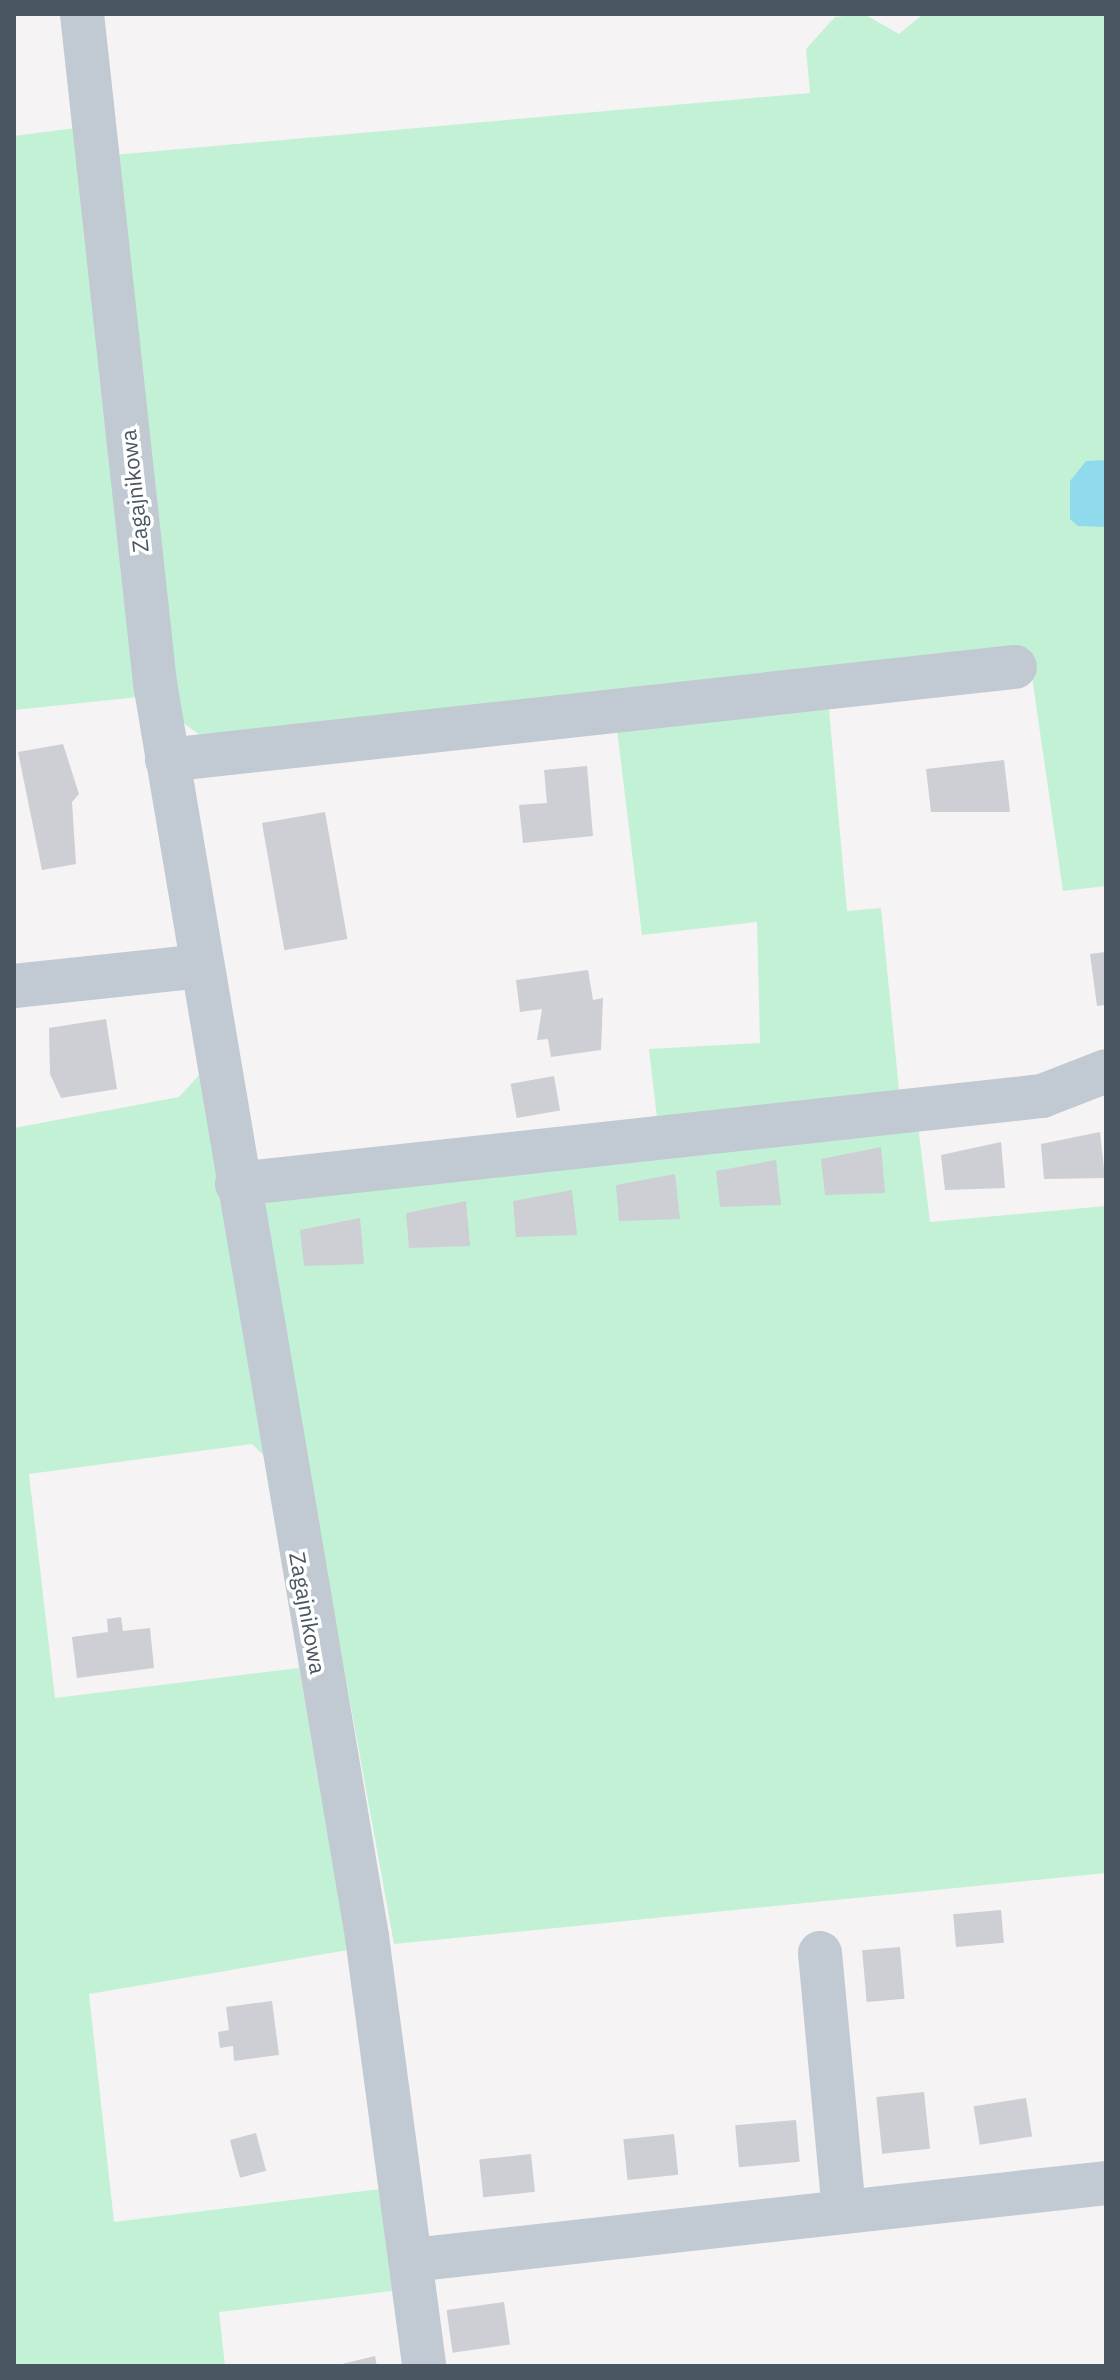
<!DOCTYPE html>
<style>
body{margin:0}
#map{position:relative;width:1120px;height:2380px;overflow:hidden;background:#f5f3f3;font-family:"IBM Plex Sans",sans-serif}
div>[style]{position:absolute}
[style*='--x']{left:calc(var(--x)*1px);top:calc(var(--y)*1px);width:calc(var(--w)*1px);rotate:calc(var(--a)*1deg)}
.green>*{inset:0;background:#c3f1d5}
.water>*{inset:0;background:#90daee}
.building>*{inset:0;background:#cdcfd5;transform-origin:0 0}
.minor>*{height:44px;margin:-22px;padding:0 22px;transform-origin:22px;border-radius:22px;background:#c1cad2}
span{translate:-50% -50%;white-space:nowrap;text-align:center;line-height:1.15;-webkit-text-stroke:7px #fff;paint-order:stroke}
.street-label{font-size:22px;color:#4a5661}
.frame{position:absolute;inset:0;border:16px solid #4a5661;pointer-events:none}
</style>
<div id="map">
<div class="green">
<div style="clip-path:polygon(864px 14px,899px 34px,923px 14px,1106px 14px,1106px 886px,1063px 891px,1029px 656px,214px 745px,182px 722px,113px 155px,810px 93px,806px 49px,835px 17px)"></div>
<div style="clip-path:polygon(76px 128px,148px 696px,14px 710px,14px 136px)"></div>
<div style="clip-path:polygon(828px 698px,847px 911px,881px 908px,899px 1090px,918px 1126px,930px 1222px,1106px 1206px,1106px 1873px,394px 1944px,253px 1166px,657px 1118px,649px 1049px,760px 1043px,757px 922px,642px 935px,616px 721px)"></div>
<div style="clip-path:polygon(201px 1073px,271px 1462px,252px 1444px,29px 1474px,55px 1698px,299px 1668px,348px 1950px,89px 1994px,114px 2222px,388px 2188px,399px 2290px,219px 2312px,225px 2366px,14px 2366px,14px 1128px,179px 1097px)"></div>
</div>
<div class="water">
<div style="clip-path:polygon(1106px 460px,1106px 527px,1078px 526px,1070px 519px,1070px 481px,1086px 461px)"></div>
</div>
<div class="building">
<div style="clip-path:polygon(63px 744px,79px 794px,72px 802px,76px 864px,42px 870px,18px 752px)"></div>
<div style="clip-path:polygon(1004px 760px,1010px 812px,931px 812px,926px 769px)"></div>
<div style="clip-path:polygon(587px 766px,593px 836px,523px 843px,519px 805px,547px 803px,544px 770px)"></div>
<div style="left:325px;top:812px;width:129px;height:64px;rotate:80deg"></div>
<div style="clip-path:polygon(1106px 952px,1106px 1005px,1097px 1006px,1090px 954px)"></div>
<div style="clip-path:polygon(588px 970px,593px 1000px,603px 998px,601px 1050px,551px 1057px,548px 1039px,537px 1040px,542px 1009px,520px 1012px,516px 980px)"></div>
<div style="clip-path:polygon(106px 1019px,117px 1089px,61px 1098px,50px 1074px,49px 1028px)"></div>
<div style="left:554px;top:1076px;width:35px;height:44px;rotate:80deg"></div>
<div style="clip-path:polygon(1100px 1132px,1105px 1178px,1044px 1179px,1041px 1144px)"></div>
<div style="clip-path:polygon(1001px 1142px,1005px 1188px,945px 1190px,941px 1155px)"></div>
<div style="clip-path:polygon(881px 1147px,885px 1193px,825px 1195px,821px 1159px)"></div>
<div style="clip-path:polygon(776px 1160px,781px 1205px,720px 1207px,716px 1171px)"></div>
<div style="clip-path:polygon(675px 1174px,680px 1219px,619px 1221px,616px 1185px)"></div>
<div style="clip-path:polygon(572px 1190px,577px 1235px,516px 1237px,513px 1201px)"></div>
<div style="clip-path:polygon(466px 1201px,470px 1246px,409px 1248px,406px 1213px)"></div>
<div style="clip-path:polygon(360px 1218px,364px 1264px,304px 1266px,300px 1230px)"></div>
<div style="clip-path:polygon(121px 1617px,123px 1631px,150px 1628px,154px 1668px,77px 1678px,72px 1637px,108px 1632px,107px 1619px)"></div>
<div style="left:1001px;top:1910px;width:33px;height:48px;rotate:85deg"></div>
<div style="left:900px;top:1947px;width:52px;height:38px;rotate:85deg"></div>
<div style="clip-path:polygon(272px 2001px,279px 2055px,234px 2061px,233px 2046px,220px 2048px,218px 2032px,229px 2030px,226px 2007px)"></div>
<div style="left:924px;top:2092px;width:57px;height:48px;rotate:84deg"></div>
<div style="left:1026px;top:2098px;width:39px;height:53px;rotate:81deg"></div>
<div style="left:796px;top:2120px;width:42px;height:61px;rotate:85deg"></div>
<div style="left:256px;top:2133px;width:39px;height:27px;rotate:75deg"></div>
<div style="left:674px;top:2134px;width:41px;height:51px;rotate:84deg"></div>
<div style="left:531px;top:2154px;width:38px;height:52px;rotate:84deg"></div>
<div style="left:504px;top:2302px;width:43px;height:58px;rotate:82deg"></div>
<div style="clip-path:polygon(375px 2356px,377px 2366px,338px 2366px,338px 2365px)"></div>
</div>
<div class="minor">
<div style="--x:82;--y:14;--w:673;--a:83.77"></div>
<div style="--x:155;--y:683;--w:1272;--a:80.4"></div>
<div style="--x:367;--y:1937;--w:433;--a:82.4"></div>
<div style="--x:167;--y:760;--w:853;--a:-6.26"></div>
<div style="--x:14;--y:986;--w:188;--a:-6.1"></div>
<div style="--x:237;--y:1184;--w:810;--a:-6.24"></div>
<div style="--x:1042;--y:1096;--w:69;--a:-21.3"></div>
<div style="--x:820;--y:1953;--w:260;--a:84.7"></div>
<div style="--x:412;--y:2260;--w:698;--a:-6.33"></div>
</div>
<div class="street-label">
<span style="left:134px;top:491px;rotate:-96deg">Zagajnikowa</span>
<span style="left:308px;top:1613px;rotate:80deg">Zagajnikowa</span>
</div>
<div class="frame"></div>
</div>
